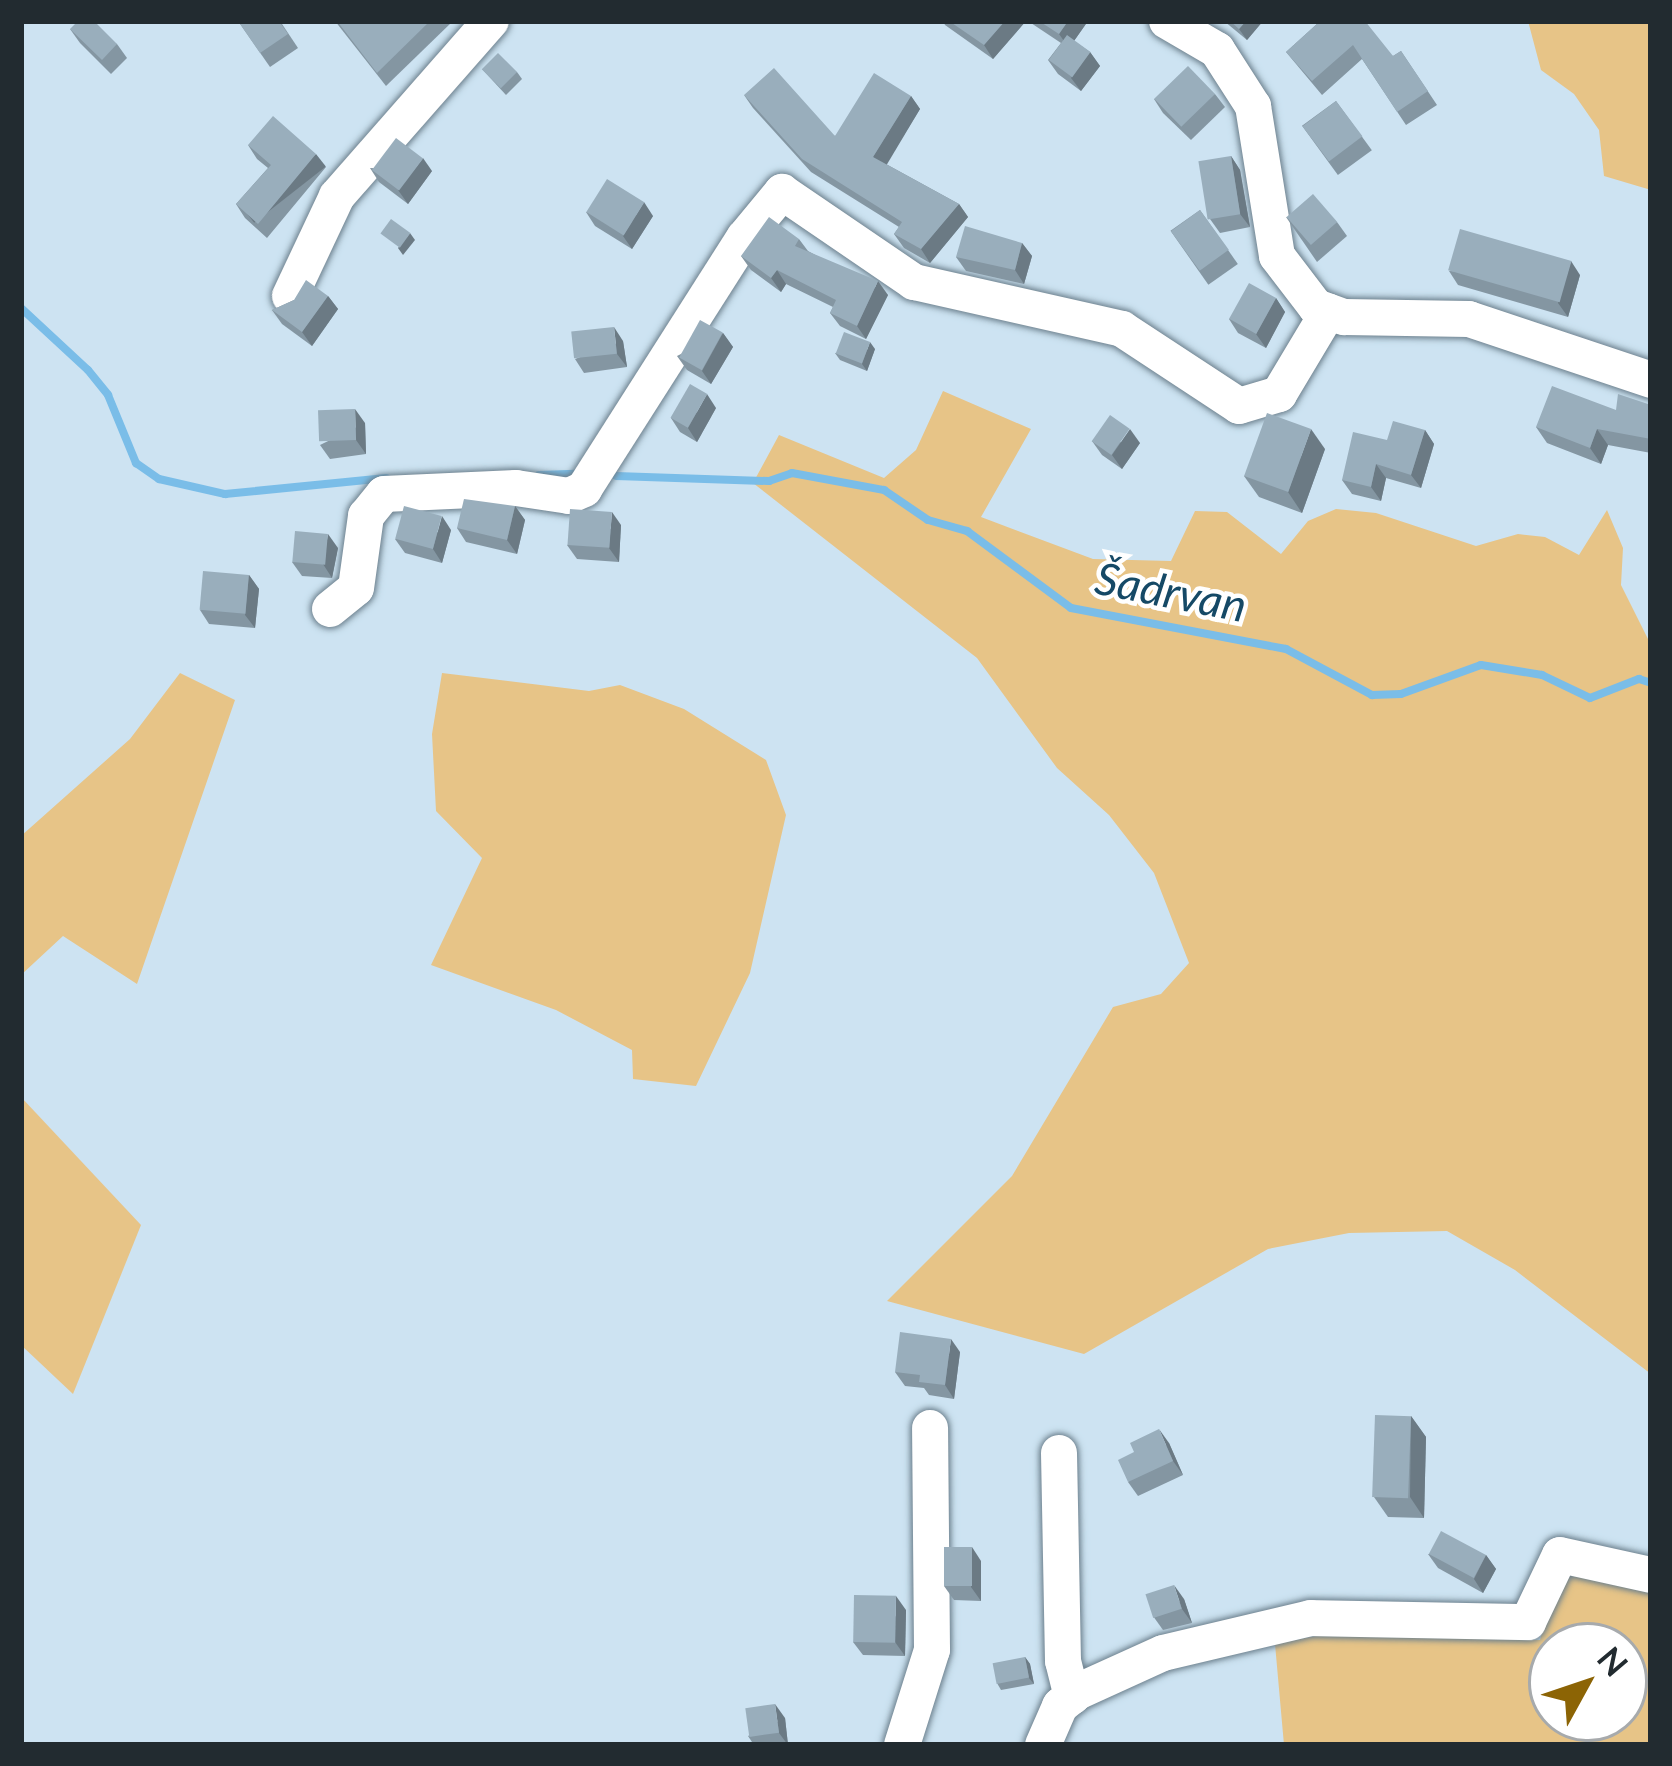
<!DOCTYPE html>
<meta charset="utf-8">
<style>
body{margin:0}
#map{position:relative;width:1672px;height:1766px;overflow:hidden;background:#cde3f2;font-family:Lato,sans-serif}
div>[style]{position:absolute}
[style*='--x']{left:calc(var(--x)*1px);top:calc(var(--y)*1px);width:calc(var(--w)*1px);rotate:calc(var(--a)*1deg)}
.green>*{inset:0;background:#e7c487}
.stream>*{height:8px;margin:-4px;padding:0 4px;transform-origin:4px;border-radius:4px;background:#7abde8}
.roads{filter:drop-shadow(0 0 3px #6c808d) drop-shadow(0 0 3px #6c808d)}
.minor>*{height:36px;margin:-18px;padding:0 18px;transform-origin:18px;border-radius:18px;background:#fff}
.wall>*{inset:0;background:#8496a2;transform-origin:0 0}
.shaded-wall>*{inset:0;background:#6b7a84;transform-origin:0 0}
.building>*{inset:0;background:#99aebc;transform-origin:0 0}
span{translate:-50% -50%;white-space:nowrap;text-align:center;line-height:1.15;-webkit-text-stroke:9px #fff;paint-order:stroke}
.water-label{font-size:45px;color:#154966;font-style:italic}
.frame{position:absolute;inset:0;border:24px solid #222b30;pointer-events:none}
.north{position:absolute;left:1528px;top:1622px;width:120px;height:120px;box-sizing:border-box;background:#fff;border:3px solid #a7aaac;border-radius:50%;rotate:50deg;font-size:33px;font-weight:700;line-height:48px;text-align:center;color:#222b30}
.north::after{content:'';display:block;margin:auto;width:42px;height:54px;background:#8c6405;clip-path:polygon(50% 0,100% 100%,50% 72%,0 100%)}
</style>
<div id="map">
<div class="green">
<div style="clip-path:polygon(1528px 21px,1651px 21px,1651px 190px,1604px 176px,1599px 130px,1574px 94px,1541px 70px)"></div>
<div style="clip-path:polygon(943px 391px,1031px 429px,981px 517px,1093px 559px,1171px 561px,1195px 511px,1227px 512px,1281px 554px,1308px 521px,1336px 509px,1376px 513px,1476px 546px,1518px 534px,1545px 537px,1579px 555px,1607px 510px,1623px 548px,1621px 585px,1651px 645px,1651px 1374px,1515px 1270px,1447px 1231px,1349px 1233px,1268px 1249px,1084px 1354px,887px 1301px,1012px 1176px,1113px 1007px,1161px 994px,1189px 963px,1154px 873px,1109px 815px,1057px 768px,977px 658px,753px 483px,779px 435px,884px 478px,916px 450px)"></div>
<div style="clip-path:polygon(180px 673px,235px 700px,137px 984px,63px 936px,21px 975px,21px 836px,130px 739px)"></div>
<div style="clip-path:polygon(442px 673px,589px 691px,620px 685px,684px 709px,766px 760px,786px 815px,750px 973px,696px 1086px,633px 1079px,632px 1050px,556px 1010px,431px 965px,482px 858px,436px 811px,432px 734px)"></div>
<div style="clip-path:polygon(21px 1097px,141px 1225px,73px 1394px,21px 1345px)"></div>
<div style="clip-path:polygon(evenodd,1561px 1566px,1651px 1582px,1651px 1745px,1284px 1745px,1275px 1644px,1331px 1633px,1540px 1640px,1561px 1566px,1552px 1646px,1624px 1646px,1624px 1718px,1552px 1718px,1552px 1646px)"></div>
</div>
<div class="stream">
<div style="--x:21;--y:308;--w:91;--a:42.8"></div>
<div style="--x:88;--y:370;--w:32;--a:51"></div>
<div style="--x:108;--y:395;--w:74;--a:67.6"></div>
<div style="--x:136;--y:463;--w:28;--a:35"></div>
<div style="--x:159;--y:479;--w:68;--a:12.8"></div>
<div style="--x:225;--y:494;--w:162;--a:-5.7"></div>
<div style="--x:539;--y:475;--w:37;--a:-2"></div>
<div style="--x:616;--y:476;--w:153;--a:1.9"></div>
<div style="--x:769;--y:481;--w:24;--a:-19"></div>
<div style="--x:792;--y:473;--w:94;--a:10.5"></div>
<div style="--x:884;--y:490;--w:53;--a:34.3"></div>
<div style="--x:928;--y:520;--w:41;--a:15.8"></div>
<div style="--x:967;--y:531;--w:129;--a:36.5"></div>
<div style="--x:1071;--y:608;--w:219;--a:10.8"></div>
<div style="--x:1286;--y:649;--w:98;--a:28.1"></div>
<div style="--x:1372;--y:695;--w:29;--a:-2"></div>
<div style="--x:1401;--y:694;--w:85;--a:-19.9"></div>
<div style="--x:1481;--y:665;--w:62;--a:9.3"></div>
<div style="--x:1542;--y:675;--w:53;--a:25.6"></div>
<div style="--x:1590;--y:698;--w:53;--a:-21.2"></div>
<div style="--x:1639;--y:679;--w:13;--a:18"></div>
</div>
<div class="roads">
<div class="minor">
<div style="--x:1167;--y:21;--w:58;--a:30.1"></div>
<div style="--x:1217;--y:50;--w:67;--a:57.3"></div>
<div style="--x:1253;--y:106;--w:152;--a:80.9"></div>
<div style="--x:1277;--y:256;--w:64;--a:52.6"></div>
<div style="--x:1316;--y:307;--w:30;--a:20"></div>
<div style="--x:1344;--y:317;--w:125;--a:0.9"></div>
<div style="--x:1469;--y:319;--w:192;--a:18.5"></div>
<div style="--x:290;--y:296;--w:110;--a:-64.8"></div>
<div style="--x:337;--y:196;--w:233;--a:-48.7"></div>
<div style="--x:330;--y:609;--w:33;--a:-39"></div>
<div style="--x:356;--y:588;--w:73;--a:-82.1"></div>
<div style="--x:366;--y:516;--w:28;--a:-51"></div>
<div style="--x:384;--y:494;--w:132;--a:-2.6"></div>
<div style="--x:516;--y:488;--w:54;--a:8.6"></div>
<div style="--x:569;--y:496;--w:17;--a:-25"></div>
<div style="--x:584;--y:489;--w:298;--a:-57.5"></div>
<div style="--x:744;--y:238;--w:60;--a:-50.4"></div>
<div style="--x:782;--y:192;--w:160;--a:34.3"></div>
<div style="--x:914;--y:282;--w:213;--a:12.7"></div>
<div style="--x:1122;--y:329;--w:140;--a:33.3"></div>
<div style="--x:1239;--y:406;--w:42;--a:-16.7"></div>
<div style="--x:1279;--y:394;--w:96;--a:-59.1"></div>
<div style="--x:1059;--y:1453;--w:208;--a:88.9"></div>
<div style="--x:1063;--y:1661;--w:37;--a:76"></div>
<div style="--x:902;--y:1745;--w:100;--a:-72.5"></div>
<div style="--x:932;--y:1650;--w:222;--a:-90.5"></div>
<div style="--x:1043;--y:1745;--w:43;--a:-66.4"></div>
<div style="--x:1060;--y:1706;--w:22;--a:-39"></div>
<div style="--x:1077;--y:1692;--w:94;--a:-24.4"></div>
<div style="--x:1163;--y:1653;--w:152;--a:-13.3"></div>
<div style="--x:1311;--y:1618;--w:217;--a:1.1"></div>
<div style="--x:1528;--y:1622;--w:74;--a:-64.5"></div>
<div style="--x:1560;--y:1555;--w:93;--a:12.4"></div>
</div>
</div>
<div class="wall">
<div style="clip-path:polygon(238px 21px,280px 21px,298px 48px,270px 67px)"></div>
<div style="clip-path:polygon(335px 21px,453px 21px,386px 86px)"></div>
<div style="clip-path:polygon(943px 21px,1026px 21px,993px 59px,945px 25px)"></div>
<div style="clip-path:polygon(1028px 21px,1088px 21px,1074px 41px,1090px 52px,1100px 66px,1081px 91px,1058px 74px,1048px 60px,1061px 43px)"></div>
<div style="clip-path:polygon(1224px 21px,1263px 21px,1247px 40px)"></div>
<div style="clip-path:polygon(1318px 23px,1393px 56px,1401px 51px,1437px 105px,1406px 125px,1362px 59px,1322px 95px,1286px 52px)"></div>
<div style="clip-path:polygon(70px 29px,117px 44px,127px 58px,111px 74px,80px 43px)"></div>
<div style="clip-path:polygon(482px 69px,517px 72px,522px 79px,506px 95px)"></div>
<div style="clip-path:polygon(1215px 94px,1225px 107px,1191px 140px,1163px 113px,1154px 99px)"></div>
<div style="clip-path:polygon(744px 95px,835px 136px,911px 96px,920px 109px,886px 164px,959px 204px,968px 217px,930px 263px,904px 248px,894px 234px,899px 227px,811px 172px,753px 108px)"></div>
<div style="left:1336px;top:101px;width:61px;height:42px;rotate:54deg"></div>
<div style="clip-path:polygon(248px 145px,326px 167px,267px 238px,245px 218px,236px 204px,268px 168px,257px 159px)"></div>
<div style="clip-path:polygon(1231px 156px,1240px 170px,1250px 227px,1220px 233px,1210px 219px)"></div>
<div style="clip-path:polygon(370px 168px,432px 171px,408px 204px,379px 182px)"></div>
<div style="left:1200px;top:210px;width:66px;height:36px;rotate:55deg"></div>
<div style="clip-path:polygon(586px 212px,653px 216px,632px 249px,595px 226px)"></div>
<div style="clip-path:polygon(1286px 217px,1337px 222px,1347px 236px,1317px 262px)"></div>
<div style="clip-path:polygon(799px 239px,808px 251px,888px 295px,866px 339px,840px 326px,830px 313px,833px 307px,786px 284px,781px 292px,751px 270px,741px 256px)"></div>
<div style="clip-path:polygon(1022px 243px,1032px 256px,1024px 284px,966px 271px,956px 257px)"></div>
<div style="clip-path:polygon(1449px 271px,1580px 275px,1568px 317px,1458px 285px)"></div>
<div style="clip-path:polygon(328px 296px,338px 309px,312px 346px,282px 324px,272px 310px,294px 300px)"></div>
<div style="clip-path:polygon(1276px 298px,1285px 312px,1266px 348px,1238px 333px,1229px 319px)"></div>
<div style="clip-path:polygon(723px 333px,733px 347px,711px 384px,687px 370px,677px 356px)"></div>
<div style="clip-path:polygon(623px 341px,627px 367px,584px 373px,575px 359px)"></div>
<div style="clip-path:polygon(875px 349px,867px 371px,840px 360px,835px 353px)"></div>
<div style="clip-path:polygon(1651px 405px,1651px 453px,1608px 445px,1601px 464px,1547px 443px,1536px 427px,1616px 410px)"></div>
<div style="clip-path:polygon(716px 408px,697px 442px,680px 432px,671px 418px)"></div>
<div style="clip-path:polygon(365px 423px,366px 454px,330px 459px,320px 445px)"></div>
<div style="clip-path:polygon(1425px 430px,1434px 444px,1421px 488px,1386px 478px,1381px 501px,1352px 494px,1342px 480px,1387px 440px)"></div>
<div style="clip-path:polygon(1092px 441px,1140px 443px,1122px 469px,1102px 455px)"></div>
<div style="clip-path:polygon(1325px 449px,1302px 513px,1259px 497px,1244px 476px)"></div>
<div style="clip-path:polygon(515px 506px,525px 520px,517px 554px,466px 542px,457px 528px)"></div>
<div style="clip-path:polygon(621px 525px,619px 562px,577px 559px,567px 545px)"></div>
<div style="clip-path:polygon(451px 530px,442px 563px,405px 553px,395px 539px)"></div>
<div style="clip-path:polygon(338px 548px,332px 578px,302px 576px,292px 562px)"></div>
<div style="clip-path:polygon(249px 575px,259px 589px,255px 628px,209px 624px,200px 610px)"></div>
<div style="clip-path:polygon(960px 1352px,954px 1399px,929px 1395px,924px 1388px,905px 1386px,895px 1372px)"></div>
<div style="clip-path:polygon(1411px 1416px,1426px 1437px,1424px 1518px,1388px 1517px,1374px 1497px)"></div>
<div style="clip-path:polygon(1169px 1443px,1183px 1475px,1138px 1496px,1128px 1482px)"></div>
<div style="clip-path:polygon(1428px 1554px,1486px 1555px,1496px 1569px,1483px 1593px,1438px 1568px)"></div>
<div style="clip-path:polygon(981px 1561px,981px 1601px,954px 1600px,944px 1586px)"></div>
<div style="clip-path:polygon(1184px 1599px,1192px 1623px,1163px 1630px,1153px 1616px)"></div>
<div style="clip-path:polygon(906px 1610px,905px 1656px,863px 1655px,853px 1642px)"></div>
<div style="clip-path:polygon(1025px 1657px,1030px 1664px,1034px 1684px,1001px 1690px,997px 1683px)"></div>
<div style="clip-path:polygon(785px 1718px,788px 1745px,754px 1745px,748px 1736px)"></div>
</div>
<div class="shaded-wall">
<div style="clip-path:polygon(1005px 21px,1026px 21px,993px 59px,984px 45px)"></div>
<div style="clip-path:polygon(1068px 21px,1088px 21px,1069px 48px,1059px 34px)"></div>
<div style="clip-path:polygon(1246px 21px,1263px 21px,1247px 40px,1239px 29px)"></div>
<div style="clip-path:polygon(1090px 52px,1100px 66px,1081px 91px,1071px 78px)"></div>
<div style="clip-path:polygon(911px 96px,920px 109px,883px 171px,873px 157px)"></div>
<div style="left:316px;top:154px;width:16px;height:91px;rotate:52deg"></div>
<div style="clip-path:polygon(1231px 156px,1240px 170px,1250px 227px,1240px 214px)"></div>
<div style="clip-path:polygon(423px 158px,432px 171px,408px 204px,398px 190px)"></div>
<div style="clip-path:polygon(644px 202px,653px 216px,632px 249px,623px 236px)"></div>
<div style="clip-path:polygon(959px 204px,968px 217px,930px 263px,921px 249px)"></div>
<div style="clip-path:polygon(410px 233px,415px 240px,403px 255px,398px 248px)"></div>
<div style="clip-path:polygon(1022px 243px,1032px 256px,1024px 284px,1015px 270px)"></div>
<div style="clip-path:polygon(1571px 261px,1580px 275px,1568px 317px,1558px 303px)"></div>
<div style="clip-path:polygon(777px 270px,786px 284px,781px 292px,771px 278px)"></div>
<div style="clip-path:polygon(878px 281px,888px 295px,866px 339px,857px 326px)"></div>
<div style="clip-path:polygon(328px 296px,338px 309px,312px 346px,302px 332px)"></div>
<div style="clip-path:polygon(1276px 298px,1285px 312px,1266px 348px,1256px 334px)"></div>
<div style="clip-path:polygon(614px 327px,623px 341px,627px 367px,617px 354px)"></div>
<div style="clip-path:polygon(723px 333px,733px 347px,711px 384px,702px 371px)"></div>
<div style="clip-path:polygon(870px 342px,875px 349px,867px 371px,862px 364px)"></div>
<div style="clip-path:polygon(707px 394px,716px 408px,697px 442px,688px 428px)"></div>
<div style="clip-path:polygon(355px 409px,365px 423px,366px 454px,356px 440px)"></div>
<div style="clip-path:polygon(1130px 429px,1140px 443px,1122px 469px,1112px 455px)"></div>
<div style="clip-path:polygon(1311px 429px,1325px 449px,1302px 513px,1288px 492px)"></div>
<div style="clip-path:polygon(1597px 429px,1608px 445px,1601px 464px,1590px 448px)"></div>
<div style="clip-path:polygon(1425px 430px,1434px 444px,1421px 488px,1411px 475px)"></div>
<div style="clip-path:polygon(1376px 464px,1386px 478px,1381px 501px,1371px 487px)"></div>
<div style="clip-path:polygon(515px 506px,525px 520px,517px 554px,507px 540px)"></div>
<div style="clip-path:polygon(612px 512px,621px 525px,619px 562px,609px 548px)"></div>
<div style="clip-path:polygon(442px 516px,451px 530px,442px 563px,433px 549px)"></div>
<div style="clip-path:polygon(328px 534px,338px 548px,332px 578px,323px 564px)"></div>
<div style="clip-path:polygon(249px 575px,259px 589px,255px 628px,245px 615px)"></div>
<div style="clip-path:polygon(951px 1339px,960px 1352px,954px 1399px,945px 1385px)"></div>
<div style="clip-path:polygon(1411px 1416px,1426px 1437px,1424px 1518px,1410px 1497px)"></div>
<div style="clip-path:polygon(1159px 1429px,1169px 1443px,1183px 1475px,1173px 1461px)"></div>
<div style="clip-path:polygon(972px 1547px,981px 1561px,981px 1601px,971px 1587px)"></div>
<div style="clip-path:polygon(1486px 1555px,1496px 1569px,1483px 1593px,1474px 1579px)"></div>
<div style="clip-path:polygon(1174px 1585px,1184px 1599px,1192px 1623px,1182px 1609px)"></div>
<div style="clip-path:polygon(896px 1596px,906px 1610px,905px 1656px,895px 1642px)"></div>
<div style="clip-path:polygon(1025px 1657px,1030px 1664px,1034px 1684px,1029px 1678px)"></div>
<div style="clip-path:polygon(775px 1704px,785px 1718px,788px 1745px,779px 1733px)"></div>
</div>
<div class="building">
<div style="clip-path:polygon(78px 21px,94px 21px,117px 44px,102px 60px,70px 29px)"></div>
<div style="clip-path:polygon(238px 21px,279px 21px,288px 34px,260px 53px)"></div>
<div style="clip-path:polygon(337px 21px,430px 21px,377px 73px)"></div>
<div style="clip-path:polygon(949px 21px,1005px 21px,984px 45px)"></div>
<div style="clip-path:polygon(1039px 21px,1068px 21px,1059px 34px)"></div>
<div style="clip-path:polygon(1230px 21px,1246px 21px,1239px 29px)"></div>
<div style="clip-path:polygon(1317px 21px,1365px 21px,1393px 56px,1401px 51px,1428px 91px,1397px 112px,1353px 45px,1312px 81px,1286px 52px,1318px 23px)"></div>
<div style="left:1067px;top:35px;width:29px;height:31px;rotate:36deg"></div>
<div style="left:498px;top:53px;width:27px;height:23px;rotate:45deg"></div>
<div style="left:1188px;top:66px;width:39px;height:47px;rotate:46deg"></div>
<div style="clip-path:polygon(774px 68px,835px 136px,874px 73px,911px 96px,873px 157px,959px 204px,921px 249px,894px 234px,902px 222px,802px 159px,744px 95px)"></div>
<div style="left:1336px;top:101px;width:44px;height:42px;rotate:53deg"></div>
<div style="clip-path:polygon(273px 116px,316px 154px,258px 224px,236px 204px,271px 165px,248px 145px)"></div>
<div style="left:396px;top:138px;width:34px;height:40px;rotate:37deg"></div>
<div style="left:1231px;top:156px;width:59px;height:33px;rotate:81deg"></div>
<div style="left:607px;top:179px;width:44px;height:39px;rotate:32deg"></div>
<div style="left:1313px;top:194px;width:37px;height:35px;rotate:49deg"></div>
<div style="left:1200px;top:210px;width:49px;height:36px;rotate:54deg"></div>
<div style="clip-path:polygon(769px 217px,799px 239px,795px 246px,878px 281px,857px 326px,830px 313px,836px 300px,777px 270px,771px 278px,741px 256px)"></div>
<div style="left:391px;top:219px;width:24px;height:18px;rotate:36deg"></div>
<div style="clip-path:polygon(965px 226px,1022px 243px,1015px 270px,956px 257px)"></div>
<div style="left:1460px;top:229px;width:116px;height:43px;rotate:16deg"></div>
<div style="clip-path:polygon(306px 280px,328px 296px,302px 332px,272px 310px,294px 300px)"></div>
<div style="left:1249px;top:283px;width:31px;height:41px;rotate:29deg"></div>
<div style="left:700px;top:320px;width:26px;height:43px;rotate:29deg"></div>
<div style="left:614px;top:327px;width:27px;height:43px;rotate:84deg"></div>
<div style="left:844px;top:332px;width:28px;height:23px;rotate:21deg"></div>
<div style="left:690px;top:384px;width:20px;height:39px;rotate:30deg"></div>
<div style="clip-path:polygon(1552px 386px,1616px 410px,1618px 394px,1651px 405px,1651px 439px,1597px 429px,1590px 448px,1536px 427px)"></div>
<div style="left:355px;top:409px;width:31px;height:37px;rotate:88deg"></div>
<div style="left:1267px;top:413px;width:47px;height:67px;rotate:20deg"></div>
<div style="left:1110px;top:415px;width:24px;height:32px;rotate:35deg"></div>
<div style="clip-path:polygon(1393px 421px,1425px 430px,1411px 475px,1376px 464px,1371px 487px,1342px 480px,1353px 432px,1387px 440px)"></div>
<div style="clip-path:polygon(464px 499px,515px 506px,507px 540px,457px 528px)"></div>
<div style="left:404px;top:506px;width:39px;height:34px;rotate:15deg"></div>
<div style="left:570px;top:509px;width:42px;height:36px;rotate:4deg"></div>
<div style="left:295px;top:531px;width:33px;height:31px;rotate:5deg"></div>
<div style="left:203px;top:571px;width:46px;height:39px;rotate:5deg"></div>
<div style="clip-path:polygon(900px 1332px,951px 1339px,945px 1385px,919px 1382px,920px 1375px,895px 1372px)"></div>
<div style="left:1375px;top:1415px;width:36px;height:82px;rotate:2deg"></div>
<div style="clip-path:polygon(1159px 1429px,1173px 1461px,1128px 1482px,1118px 1460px,1134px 1452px,1130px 1443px)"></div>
<div style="left:1441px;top:1531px;width:51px;height:26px;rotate:28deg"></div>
<div style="left:944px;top:1547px;width:28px;height:39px"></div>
<div style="left:1174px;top:1585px;width:25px;height:30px;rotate:72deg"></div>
<div style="left:854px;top:1595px;width:42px;height:47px;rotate:1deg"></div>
<div style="left:1025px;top:1657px;width:21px;height:33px;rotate:79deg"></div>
<div style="left:775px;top:1704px;width:29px;height:30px;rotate:82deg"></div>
</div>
<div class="water-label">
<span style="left:1171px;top:592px;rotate:11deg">Šadrvan</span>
</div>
<div class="frame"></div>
<div class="north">N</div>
</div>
